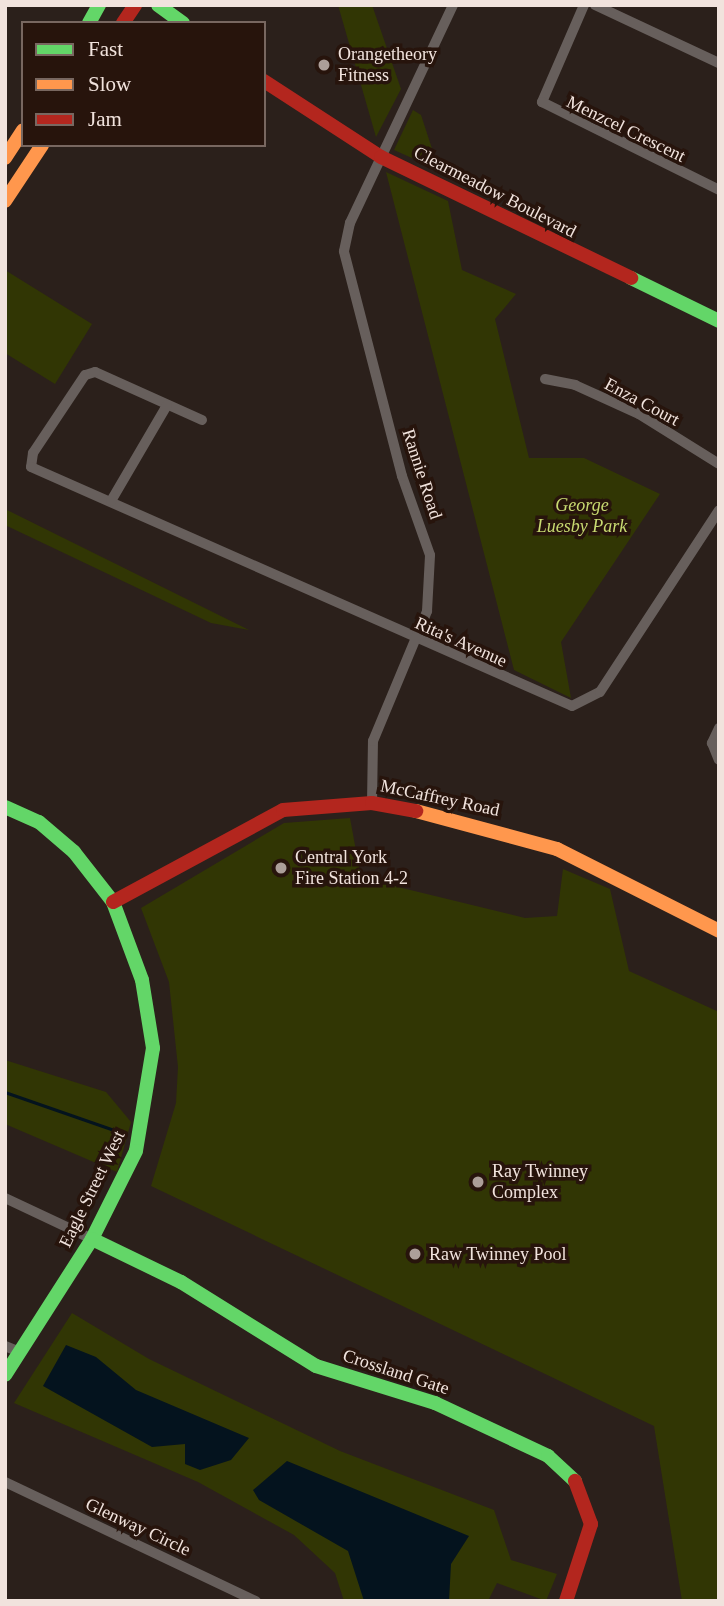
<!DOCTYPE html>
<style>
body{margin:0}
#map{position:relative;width:724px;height:1606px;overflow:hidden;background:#2b201b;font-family:Georgia,serif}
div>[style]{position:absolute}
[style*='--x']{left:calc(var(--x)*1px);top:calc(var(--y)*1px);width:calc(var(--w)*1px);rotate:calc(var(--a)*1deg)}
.green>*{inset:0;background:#313604}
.water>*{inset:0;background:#04131e}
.stream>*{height:2.5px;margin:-1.25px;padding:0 1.25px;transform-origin:1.25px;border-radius:1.25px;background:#04131e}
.street>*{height:10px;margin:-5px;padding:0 5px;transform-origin:5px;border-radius:5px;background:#675f5c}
.fast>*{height:14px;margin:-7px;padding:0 7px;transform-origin:7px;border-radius:7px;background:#63d668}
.slow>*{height:14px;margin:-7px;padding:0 7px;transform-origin:7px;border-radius:7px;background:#ff974d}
.jam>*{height:14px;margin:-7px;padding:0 7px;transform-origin:7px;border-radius:7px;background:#b3261e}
.dots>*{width:19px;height:19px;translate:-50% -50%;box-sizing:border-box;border:4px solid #27140c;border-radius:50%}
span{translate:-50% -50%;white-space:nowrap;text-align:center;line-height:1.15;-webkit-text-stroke:7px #27140c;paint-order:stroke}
.poi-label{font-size:18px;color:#f1e3dd}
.left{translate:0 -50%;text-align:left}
.street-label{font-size:18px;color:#f1e3dd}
.park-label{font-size:18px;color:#c8da71;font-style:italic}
.frame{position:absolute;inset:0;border:7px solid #f1e3dd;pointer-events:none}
.legend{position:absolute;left:21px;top:21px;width:245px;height:126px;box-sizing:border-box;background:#27140c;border:2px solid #786760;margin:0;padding:9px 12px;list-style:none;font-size:21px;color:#f1e3dd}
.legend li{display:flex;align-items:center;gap:14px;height:35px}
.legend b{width:35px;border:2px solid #786760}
</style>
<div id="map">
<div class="green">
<div style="clip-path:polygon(338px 5px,372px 5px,401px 89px,376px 137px)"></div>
<div style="clip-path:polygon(413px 110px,421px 115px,439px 170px,394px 150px)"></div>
<div style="clip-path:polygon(386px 172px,448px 201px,462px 270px,516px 294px,495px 319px,529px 458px,584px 458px,660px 494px,561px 642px,571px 698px,514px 670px)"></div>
<div style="clip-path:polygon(5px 270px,92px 324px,55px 384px,5px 353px)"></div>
<div style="clip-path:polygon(5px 509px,249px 630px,211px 623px,5px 525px)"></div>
<div style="clip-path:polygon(350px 818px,361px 878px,525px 918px,557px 916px,563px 869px,610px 889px,629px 971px,719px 1012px,719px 1601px,682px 1601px,654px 1426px,151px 1186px,176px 1103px,178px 1067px,169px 982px,141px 908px,284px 823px)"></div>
<div style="clip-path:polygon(5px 1060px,106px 1092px,131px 1122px,117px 1172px,5px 1124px)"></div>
<div style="clip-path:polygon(72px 1313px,149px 1359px,340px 1451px,494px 1510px,511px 1560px,557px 1574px,546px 1601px,497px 1583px,488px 1601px,344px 1601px,335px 1573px,294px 1535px,198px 1482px,14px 1403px)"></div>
</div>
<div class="water">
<div style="clip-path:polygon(66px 1345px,96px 1357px,136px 1390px,249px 1438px,231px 1460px,200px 1470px,185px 1464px,185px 1444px,152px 1447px,43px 1386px)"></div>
<div style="clip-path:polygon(287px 1461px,469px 1536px,451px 1564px,449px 1601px,364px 1601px,348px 1551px,259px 1500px,253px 1490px)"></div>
</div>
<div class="stream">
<div style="--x:5;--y:1092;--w:122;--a:19.2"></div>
</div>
<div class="street">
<div style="--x:584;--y:5;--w:106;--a:113.4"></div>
<div style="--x:542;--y:102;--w:198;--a:26.4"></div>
<div style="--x:595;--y:5;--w:137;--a:25.1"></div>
<div style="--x:545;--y:379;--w:31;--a:11"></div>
<div style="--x:575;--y:385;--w:70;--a:24.4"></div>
<div style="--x:639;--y:414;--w:94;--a:32"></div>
<div style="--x:202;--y:420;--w:117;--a:-155.8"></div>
<div style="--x:95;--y:372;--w:10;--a:163"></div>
<div style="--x:85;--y:375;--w:94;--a:123.7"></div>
<div style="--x:33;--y:453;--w:14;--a:98"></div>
<div style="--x:31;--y:467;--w:591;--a:23.83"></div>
<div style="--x:572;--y:706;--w:31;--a:-27"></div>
<div style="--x:600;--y:692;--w:217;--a:-56.8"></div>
<div style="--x:111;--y:501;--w:111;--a:-59.7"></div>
<div style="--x:719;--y:728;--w:17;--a:115"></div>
<div style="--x:712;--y:743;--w:18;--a:68"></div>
<div style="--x:372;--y:803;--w:62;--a:-89.1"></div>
<div style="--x:373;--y:741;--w:141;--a:-67.4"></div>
<div style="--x:427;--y:611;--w:56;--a:-86.9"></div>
<div style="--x:430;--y:555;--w:84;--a:-109.5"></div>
<div style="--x:402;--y:476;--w:232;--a:-104.5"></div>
<div style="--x:344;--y:251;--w:29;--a:-78"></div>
<div style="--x:350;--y:223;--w:241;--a:-64.7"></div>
<div style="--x:5;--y:1198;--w:96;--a:25.2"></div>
<div style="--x:5;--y:1346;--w:16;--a:22"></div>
<div style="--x:5;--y:1482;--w:278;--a:25.4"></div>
</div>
<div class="fast">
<div style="--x:158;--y:5;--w:31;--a:36"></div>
<div style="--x:89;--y:23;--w:21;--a:-61"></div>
<div style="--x:631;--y:278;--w:98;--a:26"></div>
<div style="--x:5;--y:807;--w:37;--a:24"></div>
<div style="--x:39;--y:822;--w:46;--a:40.6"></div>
<div style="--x:74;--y:852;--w:63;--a:52"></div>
<div style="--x:113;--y:902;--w:83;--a:69.6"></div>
<div style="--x:142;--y:980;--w:69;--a:80.8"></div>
<div style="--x:153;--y:1048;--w:104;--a:99.4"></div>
<div style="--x:136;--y:1151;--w:98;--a:116.6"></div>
<div style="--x:92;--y:1239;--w:161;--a:122.6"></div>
<div style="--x:92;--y:1239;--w:99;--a:25.8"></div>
<div style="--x:181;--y:1282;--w:159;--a:31.9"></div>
<div style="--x:316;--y:1366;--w:125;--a:17.3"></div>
<div style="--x:435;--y:1403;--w:125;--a:25.1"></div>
<div style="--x:548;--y:1456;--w:37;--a:43"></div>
</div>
<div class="slow">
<div style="--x:5;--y:158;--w:33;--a:-57"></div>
<div style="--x:5;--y:201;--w:67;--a:-56.5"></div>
<div style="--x:416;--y:811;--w:146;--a:15.1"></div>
<div style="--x:557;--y:849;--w:182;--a:26.8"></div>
</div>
<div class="jam">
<div style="--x:123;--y:23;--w:22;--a:-56"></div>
<div style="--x:264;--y:81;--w:140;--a:33"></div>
<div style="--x:381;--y:157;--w:278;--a:25.8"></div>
<div style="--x:113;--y:902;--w:193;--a:-28.4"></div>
<div style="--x:283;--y:810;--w:89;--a:-4.5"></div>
<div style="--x:372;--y:803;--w:45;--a:10.3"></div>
<div style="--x:566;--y:1601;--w:81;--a:-72"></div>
<div style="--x:591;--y:1524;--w:46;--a:-110.4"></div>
</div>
<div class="dots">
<div style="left:324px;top:65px;background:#ac9f99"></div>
<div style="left:281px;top:868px;background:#ac9f99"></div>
<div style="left:478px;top:1182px;background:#ac9f99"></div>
<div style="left:415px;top:1254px;background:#ac9f99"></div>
</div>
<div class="poi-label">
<span class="left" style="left:338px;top:65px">Orangetheory<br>Fitness</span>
<span class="left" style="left:295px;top:868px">Central York<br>Fire Station 4-2</span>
<span class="left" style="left:492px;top:1182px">Ray Twinney<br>Complex</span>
<span class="left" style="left:429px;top:1254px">Raw Twinney Pool</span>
</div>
<div class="street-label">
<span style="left:626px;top:129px;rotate:26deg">Menzcel Crescent</span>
<span style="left:495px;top:192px;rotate:27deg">Clearmeadow Boulevard</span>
<span style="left:642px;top:402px;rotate:28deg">Enza Court</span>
<span style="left:422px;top:474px;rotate:72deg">Rannie Road</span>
<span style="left:461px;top:642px;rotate:24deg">Rita's Avenue</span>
<span style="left:440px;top:798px;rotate:12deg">McCaffrey Road</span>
<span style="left:92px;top:1189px;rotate:-64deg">Eagle Street West</span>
<span style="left:396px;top:1372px;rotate:18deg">Crossland Gate</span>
<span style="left:138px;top:1527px;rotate:25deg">Glenway Circle</span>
</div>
<div class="park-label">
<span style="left:582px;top:516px">George<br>Luesby Park</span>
</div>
<div class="frame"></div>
<ul class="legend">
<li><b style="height:9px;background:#63d668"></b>Fast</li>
<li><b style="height:9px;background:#ff974d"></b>Slow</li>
<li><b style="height:9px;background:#b3261e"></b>Jam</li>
</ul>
</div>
